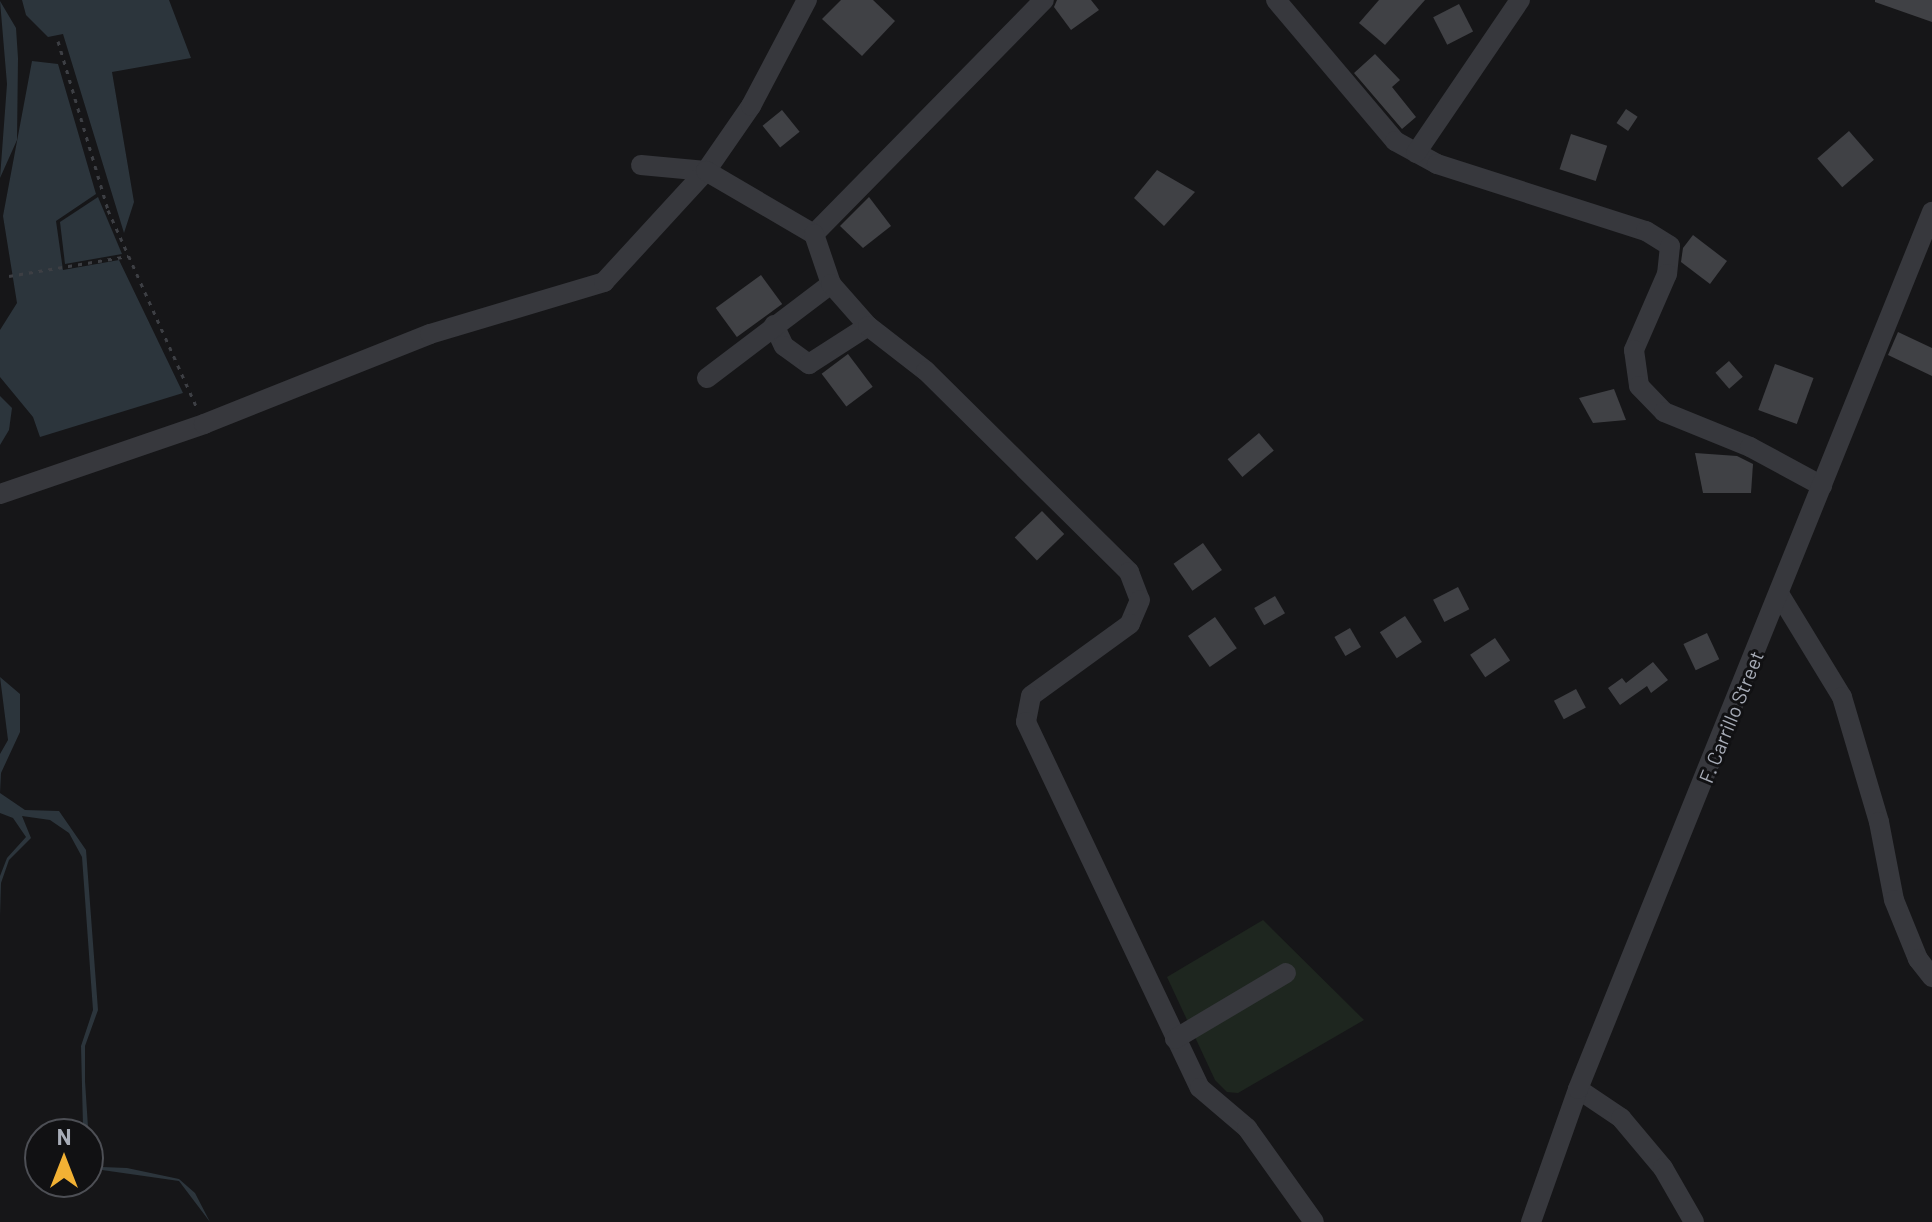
<!DOCTYPE html>
<style>
body{margin:0}
#map{position:relative;width:1932px;height:1222px;overflow:hidden;background:#161618;font-family:Barlow,sans-serif}
div>[style]{position:absolute}
[style*='--x']{left:calc(var(--x)*1px);top:calc(var(--y)*1px);width:calc(var(--w)*1px);rotate:calc(var(--a)*1deg)}
.green>*{inset:0;background:#1e261f}
.water>*{inset:0;background:#2c353c}
.building>*{inset:0;background:#404145;transform-origin:0 0}
.path>*{height:3px;margin-top:-1.5px;transform-origin:0;background:repeating-linear-gradient(90deg,#3d3f44 0 4px,transparent 0 10px)}
.minor>*{height:20px;margin:-10px;padding:0 10px;transform-origin:10px;border-radius:10px;background:#37383d}
span{translate:-50% -50%;white-space:nowrap;text-align:center;line-height:1.15;-webkit-text-stroke:6px #111113;paint-order:stroke}
.street-label{font-size:20px;color:#a8adb8}
.north{position:absolute;left:24px;top:1118px;width:80px;height:80px;box-sizing:border-box;background:#111113;border:2px solid #4d4f55;border-radius:50%;rotate:0deg;font-size:22px;font-weight:700;line-height:32px;text-align:center;color:#a8adb8}
.north::after{content:'';display:block;margin:auto;width:28px;height:36px;background:#f2b134;clip-path:polygon(50% 0,100% 100%,50% 72%,0 100%)}
</style>
<div id="map">
<div class="green">
<div style="clip-path:polygon(1263px 920px,1364px 1020px,1238px 1093px,1227px 1092px,1215px 1080px,1167px 977px)"></div>
</div>
<div class="water">
<div style="clip-path:polygon(22px 0,169px 0,191px 58px,112px 72px,134px 202px,124px 233px,63px 34px,48px 37px,26px 15px)"></div>
<div style="clip-path:polygon(0 1px,16px 28px,18px 58px,17px 140px,0 178px,7px 84px)"></div>
<div style="clip-path:polygon(32px 61px,58px 64px,96px 194px,56px 221px,63px 270px,119px 260px,183px 393px,40px 437px,33px 417px,0 377px,0 330px,17px 303px,3px 216px)"></div>
<div style="clip-path:polygon(98px 197px,122px 254px,65px 264px,60px 222px)"></div>
<div style="clip-path:polygon(0 396px,12px 408px,9px 430px,0 445px)"></div>
<div style="clip-path:polygon(0 677px,20px 694px,20px 732px,1px 773px,0 793px,25px 810px,59px 811px,86px 850px,98px 1010px,85px 1046px,85px 1081px,88px 1127px,102px 1167px,127px 1168px,179px 1179px,195px 1193px,210px 1222px,179px 1181px,102px 1170px,88px 1182px,97px 1169px,83px 1126px,81px 1046px,93px 1010px,82px 857px,69px 833px,50px 820px,22px 816px,31px 838px,9px 860px,1px 883px,0 916px,0 876px,7px 858px,26px 837px,13px 818px,0 813px,0 754px,8px 740px)"></div>
</div>
<div class="building">
<div style="clip-path:polygon(841px 0,873px 0,895px 21px,862px 56px,822px 19px)"></div>
<div style="clip-path:polygon(1057px 0,1091px 0,1099px 10px,1071px 30px,1054px 7px)"></div>
<div style="clip-path:polygon(1379px 0,1425px 0,1385px 45px,1359px 23px)"></div>
<div style="clip-path:polygon(1875px 0,1932px 0,1932px 22px,1875px 2px)"></div>
<div style="left:1459px;top:4px;width:31px;height:29px;rotate:63deg"></div>
<div style="clip-path:polygon(1375px 54px,1400px 80px,1392px 87px,1416px 117px,1402px 129px,1354px 73px)"></div>
<div style="left:1626px;top:109px;width:14px;height:17px;rotate:34deg"></div>
<div style="left:782px;top:110px;width:28px;height:25px;rotate:51deg"></div>
<div style="left:1849px;top:131px;width:38px;height:42px;rotate:49deg"></div>
<div style="left:1571px;top:134px;width:38px;height:37px;rotate:18deg"></div>
<div style="clip-path:polygon(1157px 170px,1195px 192px,1164px 226px,1134px 198px)"></div>
<div style="clip-path:polygon(869px 197px,891px 226px,863px 248px,840px 226px)"></div>
<div style="clip-path:polygon(1693px 235px,1727px 261px,1710px 284px,1681px 262px,1683px 248px)"></div>
<div style="left:761px;top:275px;width:36px;height:56px;rotate:54deg"></div>
<div style="clip-path:polygon(1898px 332px,1932px 348px,1932px 376px,1888px 355px)"></div>
<div style="left:848px;top:354px;width:41px;height:33px;rotate:53deg"></div>
<div style="left:1729px;top:361px;width:21px;height:18px;rotate:49deg"></div>
<div style="left:1775px;top:364px;width:41px;height:49px;rotate:20deg"></div>
<div style="clip-path:polygon(1614px 389px,1626px 420px,1593px 423px,1579px 398px)"></div>
<div style="left:1259px;top:433px;width:23px;height:41px;rotate:50deg"></div>
<div style="clip-path:polygon(1695px 453px,1737px 456px,1753px 464px,1751px 493px,1703px 493px)"></div>
<div style="left:1042px;top:511px;width:32px;height:38px;rotate:46deg"></div>
<div style="left:1203px;top:543px;width:33px;height:36px;rotate:55deg"></div>
<div style="left:1458px;top:587px;width:25px;height:28px;rotate:63deg"></div>
<div style="left:1275px;top:596px;width:20px;height:24px;rotate:60deg"></div>
<div style="left:1405px;top:616px;width:31px;height:30px;rotate:57deg"></div>
<div style="left:1215px;top:617px;width:38px;height:33px;rotate:55deg"></div>
<div style="left:1350px;top:628px;width:22px;height:18px;rotate:60deg"></div>
<div style="left:1707px;top:633px;width:29px;height:26px;rotate:65deg"></div>
<div style="left:1495px;top:638px;width:27px;height:30px;rotate:56deg"></div>
<div style="clip-path:polygon(1653px 662px,1668px 680px,1651px 693px,1647px 686px,1620px 705px,1608px 688px,1622px 678px,1626px 683px)"></div>
<div style="left:1576px;top:689px;width:21px;height:25px;rotate:62deg"></div>
</div>
<div class="path">
<div style="--x:58;--y:41;--w:176;--a:73.5"></div>
<div style="--x:108;--y:210;--w:215;--a:65.8"></div>
<div style="--x:9;--y:276;--w:121;--a:-9.5"></div>
</div>
<div class="minor">
<div style="--x:1276;--y:0;--w:185;--a:49.8"></div>
<div style="--x:1395;--y:141;--w:48;--a:28.7"></div>
<div style="--x:1437;--y:164;--w:219;--a:17.8"></div>
<div style="--x:1646;--y:231;--w:28;--a:32"></div>
<div style="--x:1670;--y:246;--w:28;--a:96"></div>
<div style="--x:1667;--y:274;--w:83;--a:113.5"></div>
<div style="--x:1634;--y:350;--w:36;--a:82"></div>
<div style="--x:1639;--y:386;--w:36;--a:46"></div>
<div style="--x:1664;--y:412;--w:93;--a:22.1"></div>
<div style="--x:1750;--y:447;--w:82;--a:28.4"></div>
<div style="--x:1416;--y:153;--w:185;--a:-55.8"></div>
<div style="--x:641;--y:165;--w:65;--a:5.3"></div>
<div style="--x:706;--y:171;--w:79;--a:-55.3"></div>
<div style="--x:751;--y:106;--w:120;--a:-62.2"></div>
<div style="--x:814;--y:234;--w:328;--a:-45.5"></div>
<div style="--x:774;--y:325;--w:23;--a:65"></div>
<div style="--x:784;--y:346;--w:31;--a:36"></div>
<div style="--x:809;--y:364;--w:70;--a:-32.8"></div>
<div style="--x:707;--y:378;--w:156;--a:-37.2"></div>
<div style="--x:0;--y:494;--w:216;--a:-18.9"></div>
<div style="--x:204;--y:424;--w:243;--a:-21.7"></div>
<div style="--x:430;--y:334;--w:182;--a:-16.6"></div>
<div style="--x:604;--y:282;--w:151;--a:-47.4"></div>
<div style="--x:706;--y:171;--w:125;--a:30.3"></div>
<div style="--x:814;--y:234;--w:53;--a:71.2"></div>
<div style="--x:831;--y:284;--w:56;--a:48.6"></div>
<div style="--x:868;--y:326;--w:73;--a:37.8"></div>
<div style="--x:926;--y:371;--w:286;--a:44.7"></div>
<div style="--x:1129;--y:572;--w:30;--a:69"></div>
<div style="--x:1140;--y:600;--w:26;--a:113"></div>
<div style="--x:1130;--y:624;--w:122;--a:144"></div>
<div style="--x:1031;--y:696;--w:26;--a:101"></div>
<div style="--x:1026;--y:722;--w:405;--a:64.6"></div>
<div style="--x:1200;--y:1088;--w:62;--a:40.4"></div>
<div style="--x:1247;--y:1128;--w:115;--a:54.5"></div>
<div style="--x:1781;--y:597;--w:117;--a:58.6"></div>
<div style="--x:1842;--y:697;--w:130;--a:73.5"></div>
<div style="--x:1879;--y:822;--w:79;--a:79.1"></div>
<div style="--x:1894;--y:900;--w:64;--a:67.9"></div>
<div style="--x:1918;--y:959;--w:23;--a:52"></div>
<div style="--x:1175;--y:1039;--w:129;--a:-30.7"></div>
<div style="--x:1578;--y:1089;--w:52;--a:34"></div>
<div style="--x:1621;--y:1118;--w:65;--a:50"></div>
<div style="--x:1663;--y:1168;--w:62;--a:60.1"></div>
<div style="--x:1531;--y:1222;--w:141;--a:-70.5"></div>
<div style="--x:1578;--y:1089;--w:946;--a:-68.02"></div>
</div>
<div class="street-label">
<span style="left:1731px;top:717px;rotate:-68deg">F. Carrillo Street</span>
</div>
<div class="north">N</div>
</div>
